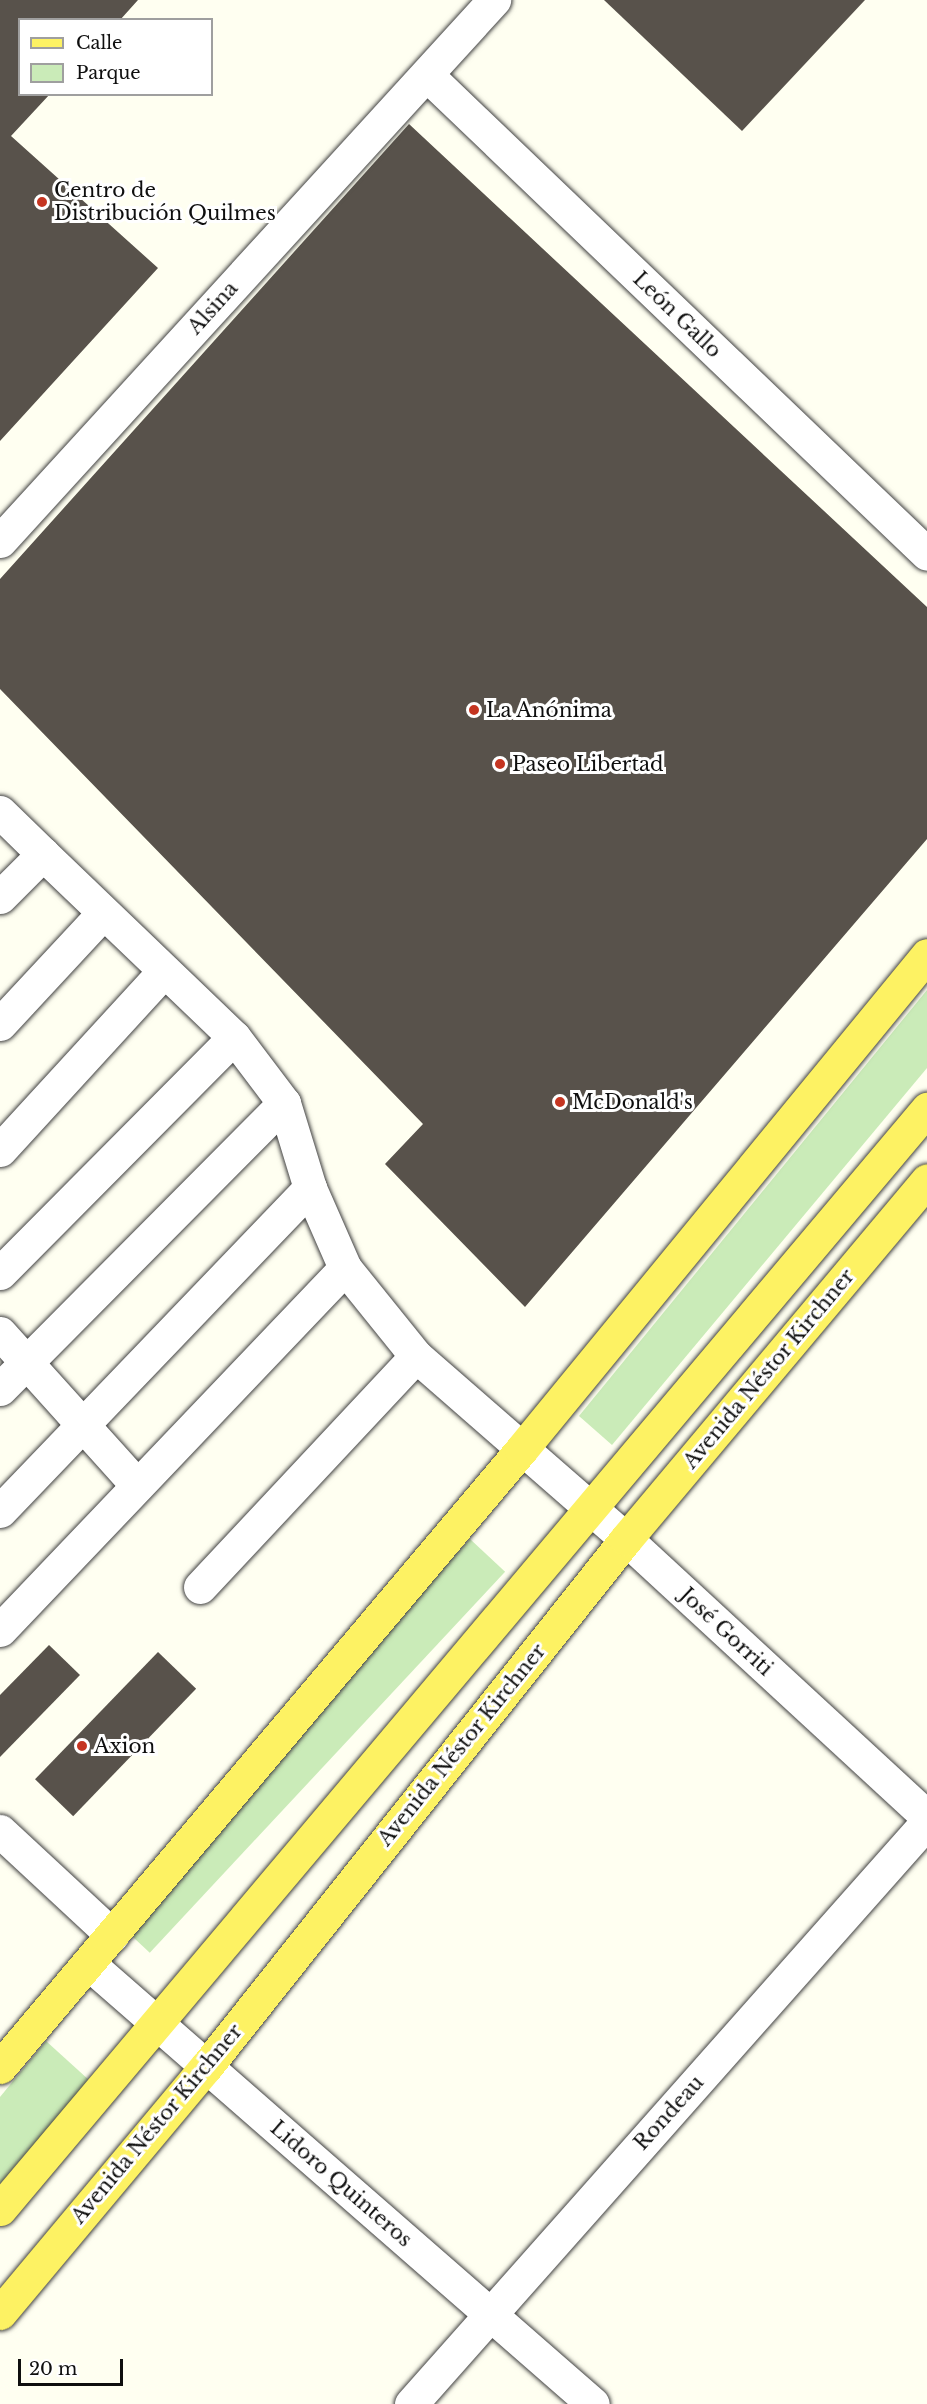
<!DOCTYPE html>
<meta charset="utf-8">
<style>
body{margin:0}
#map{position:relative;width:927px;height:2404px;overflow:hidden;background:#fffff1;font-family:"Libre Baskerville",serif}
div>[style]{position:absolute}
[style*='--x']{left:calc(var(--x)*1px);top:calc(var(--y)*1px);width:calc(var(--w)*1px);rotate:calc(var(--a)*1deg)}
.green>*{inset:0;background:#caebb8;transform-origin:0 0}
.building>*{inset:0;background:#58524b;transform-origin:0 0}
.roads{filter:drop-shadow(0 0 2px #424242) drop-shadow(0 0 2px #424242)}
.minor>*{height:33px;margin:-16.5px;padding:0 16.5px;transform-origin:16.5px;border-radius:16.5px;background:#fff}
.major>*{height:33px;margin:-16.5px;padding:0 16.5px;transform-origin:16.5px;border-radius:16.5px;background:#fdf263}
.dots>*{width:16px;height:16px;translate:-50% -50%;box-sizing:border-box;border:3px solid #fff;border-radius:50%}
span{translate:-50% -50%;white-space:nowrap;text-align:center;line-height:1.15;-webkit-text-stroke:6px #fff;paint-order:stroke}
.poi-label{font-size:20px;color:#0f0f0f}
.left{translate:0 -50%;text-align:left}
.street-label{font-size:20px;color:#0f0f0f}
.legend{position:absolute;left:18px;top:18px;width:195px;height:78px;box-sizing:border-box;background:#fff;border:2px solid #9f9f9f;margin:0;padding:8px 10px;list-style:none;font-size:18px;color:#0f0f0f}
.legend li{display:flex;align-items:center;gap:12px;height:30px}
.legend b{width:30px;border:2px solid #9f9f9f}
.scale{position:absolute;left:18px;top:2359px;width:105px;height:27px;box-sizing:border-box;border:3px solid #0f0f0f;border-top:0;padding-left:8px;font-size:18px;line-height:21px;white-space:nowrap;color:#0f0f0f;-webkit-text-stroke:4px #fff;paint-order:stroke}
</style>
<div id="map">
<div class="green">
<div style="clip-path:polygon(927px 990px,927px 1068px,612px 1445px,579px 1416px)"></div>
<div style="left:470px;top:1539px;width:48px;height:521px;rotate:43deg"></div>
<div style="clip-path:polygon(46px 2041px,89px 2080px,0 2184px,0 2097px)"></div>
</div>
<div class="building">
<div style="clip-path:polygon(0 0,138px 0,120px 20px,20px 20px,20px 94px,50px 94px,11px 136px,158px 268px,0 441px)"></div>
<div style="clip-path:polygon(604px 0,865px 0,742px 131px)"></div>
<div style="clip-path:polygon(409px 124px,927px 607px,927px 839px,525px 1307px,385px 1164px,423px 1124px,0 689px,0 579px)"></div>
<div style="clip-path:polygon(49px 1645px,80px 1675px,0 1757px,0 1695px)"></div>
<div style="left:158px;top:1652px;width:53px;height:177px;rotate:44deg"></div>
</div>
<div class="roads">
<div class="minor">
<div style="--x:427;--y:75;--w:692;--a:43.77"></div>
<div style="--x:0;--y:541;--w:733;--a:-47.6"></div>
<div style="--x:0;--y:812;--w:60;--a:44.3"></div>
<div style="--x:0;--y:897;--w:61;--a:-45"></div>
<div style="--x:43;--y:854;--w:265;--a:43.8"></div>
<div style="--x:234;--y:1037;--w:83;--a:52.9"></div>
<div style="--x:284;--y:1103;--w:89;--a:73"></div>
<div style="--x:310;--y:1188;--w:87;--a:66.4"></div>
<div style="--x:345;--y:1268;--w:113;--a:51.1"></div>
<div style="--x:416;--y:1356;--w:279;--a:41.1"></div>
<div style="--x:626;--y:1539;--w:410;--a:42.7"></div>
<div style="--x:0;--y:1024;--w:151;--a:-47.1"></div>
<div style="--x:0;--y:1150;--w:243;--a:-47.5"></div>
<div style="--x:0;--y:1273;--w:332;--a:-45.2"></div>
<div style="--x:0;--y:1333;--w:205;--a:48"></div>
<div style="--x:0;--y:1389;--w:403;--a:-45.2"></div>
<div style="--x:0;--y:1511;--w:448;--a:-46.2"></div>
<div style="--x:200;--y:1587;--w:316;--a:-46.9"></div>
<div style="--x:0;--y:1630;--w:500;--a:-46.38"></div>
<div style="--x:0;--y:1831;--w:153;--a:42.9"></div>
<div style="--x:88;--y:1963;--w:670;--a:41.13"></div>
<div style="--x:411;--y:2404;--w:778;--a:-48.44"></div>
</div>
<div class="major">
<div style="--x:0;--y:2067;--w:808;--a:-49.82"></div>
<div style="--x:521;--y:1450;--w:640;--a:-50.64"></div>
<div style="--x:0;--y:2209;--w:1439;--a:-49.88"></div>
<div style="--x:0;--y:2313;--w:321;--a:-50.1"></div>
<div style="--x:206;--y:2067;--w:675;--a:-51.5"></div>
<div style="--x:626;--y:1539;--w:468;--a:-50"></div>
</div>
</div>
<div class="dots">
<div style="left:42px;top:202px;background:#c53521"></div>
<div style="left:474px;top:710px;background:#c53521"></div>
<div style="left:500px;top:764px;background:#c53521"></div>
<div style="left:560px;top:1102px;background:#c53521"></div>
<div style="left:82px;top:1746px;background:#c53521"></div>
</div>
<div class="poi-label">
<span class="left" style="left:54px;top:202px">Centro de<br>Distribución Quilmes</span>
<span class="left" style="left:486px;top:710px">La Anónima</span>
<span class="left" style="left:512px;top:764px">Paseo Libertad</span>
<span class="left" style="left:572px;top:1102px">McDonald's</span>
<span class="left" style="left:94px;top:1746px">Axion</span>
</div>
<div class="street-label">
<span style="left:213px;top:308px;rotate:-48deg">Alsina</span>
<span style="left:677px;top:315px;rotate:44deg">León Gallo</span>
<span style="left:769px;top:1369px;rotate:-50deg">Avenida Néstor Kirchner</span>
<span style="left:726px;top:1632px;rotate:43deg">José Gorriti</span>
<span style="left:462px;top:1745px;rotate:-51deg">Avenida Néstor Kirchner</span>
<span style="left:669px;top:2113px;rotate:-48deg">Rondeau</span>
<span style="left:157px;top:2124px;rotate:-50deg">Avenida Néstor Kirchner</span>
<span style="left:341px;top:2184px;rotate:41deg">Lidoro Quinteros</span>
</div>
<ul class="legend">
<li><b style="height:8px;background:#fdf263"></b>Calle</li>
<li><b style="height:16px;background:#caebb8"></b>Parque</li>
</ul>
<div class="scale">20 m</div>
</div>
